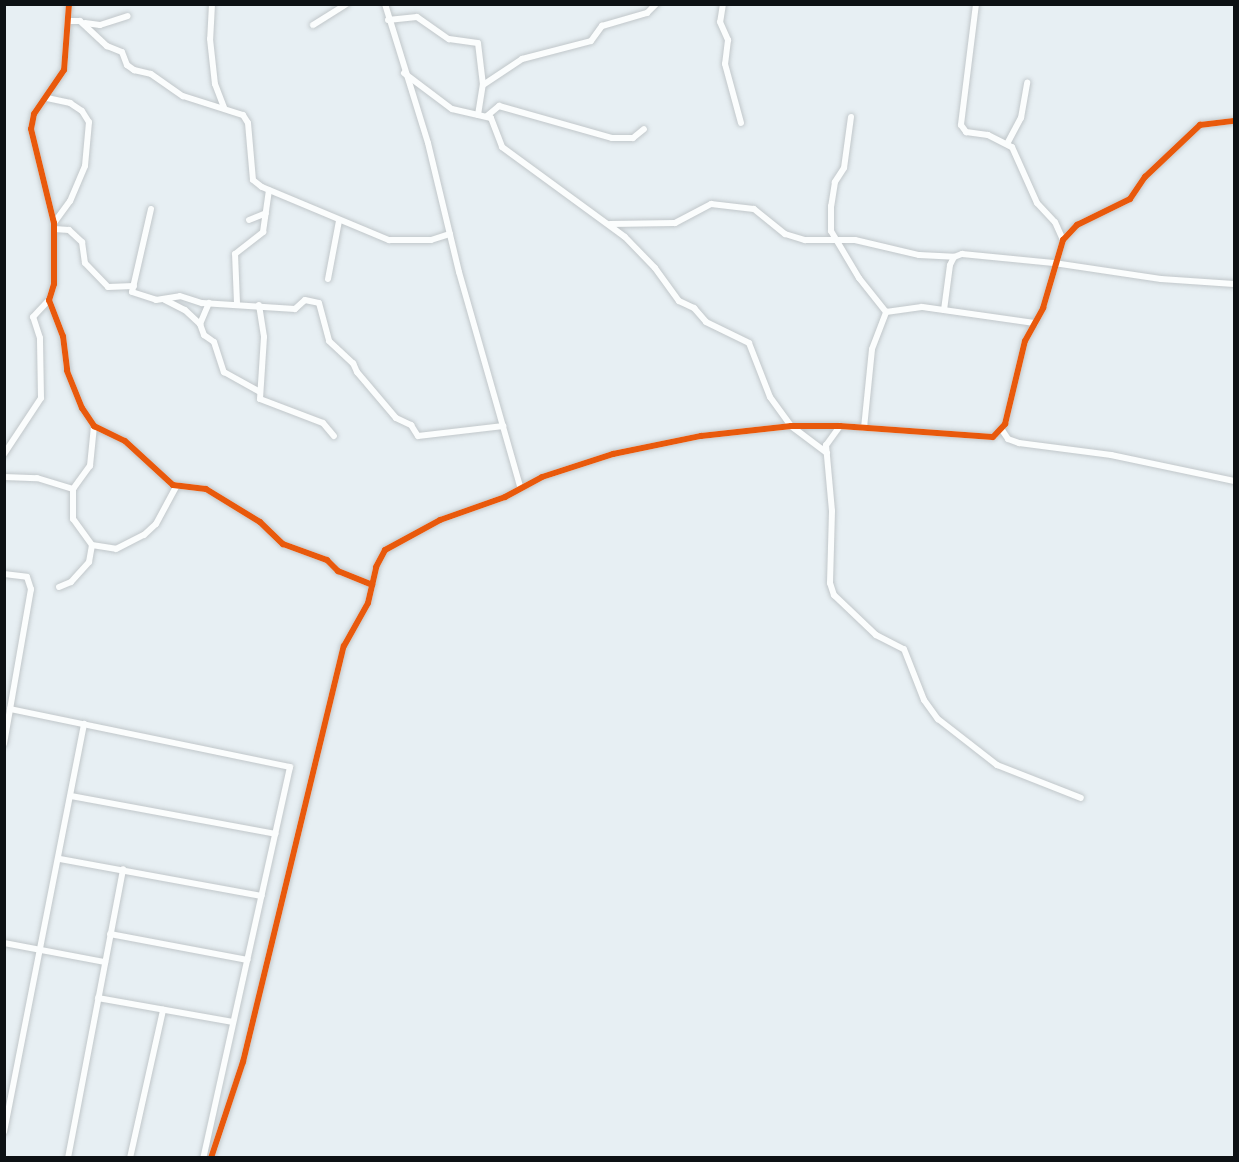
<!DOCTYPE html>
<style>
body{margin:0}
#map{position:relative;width:1239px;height:1162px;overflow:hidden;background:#e7eff3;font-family:Georgia,serif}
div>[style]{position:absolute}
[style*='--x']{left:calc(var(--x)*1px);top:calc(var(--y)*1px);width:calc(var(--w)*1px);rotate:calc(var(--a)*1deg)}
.roads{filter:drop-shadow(0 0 2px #c1c7ca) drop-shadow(0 0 2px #c1c7ca)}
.street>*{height:6px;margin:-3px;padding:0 3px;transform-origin:3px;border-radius:3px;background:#fbfdfd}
.cycleway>*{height:6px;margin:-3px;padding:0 3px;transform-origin:3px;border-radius:3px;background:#e8590c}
span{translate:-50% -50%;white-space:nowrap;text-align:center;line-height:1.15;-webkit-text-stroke:5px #e2f1f8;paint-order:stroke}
.frame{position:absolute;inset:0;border:6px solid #0d1114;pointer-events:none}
</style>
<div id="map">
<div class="roads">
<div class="street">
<div style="--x:69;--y:4;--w:66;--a:94.3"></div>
<div style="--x:64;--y:70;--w:53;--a:124.3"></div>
<div style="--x:34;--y:114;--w:15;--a:101"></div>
<div style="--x:31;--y:129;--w:97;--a:76.3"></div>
<div style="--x:54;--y:223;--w:61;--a:90"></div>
<div style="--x:54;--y:284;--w:17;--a:107"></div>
<div style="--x:49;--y:300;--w:39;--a:69"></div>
<div style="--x:63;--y:336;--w:35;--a:83"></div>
<div style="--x:67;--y:371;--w:40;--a:68"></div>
<div style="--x:82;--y:408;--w:22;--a:56"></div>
<div style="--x:94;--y:426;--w:34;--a:26"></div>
<div style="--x:125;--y:441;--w:65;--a:42.5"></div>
<div style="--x:173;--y:485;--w:33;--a:7"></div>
<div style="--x:206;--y:489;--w:63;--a:31.4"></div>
<div style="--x:260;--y:522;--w:32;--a:44"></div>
<div style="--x:283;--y:544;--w:47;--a:20"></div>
<div style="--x:327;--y:560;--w:16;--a:45"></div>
<div style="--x:338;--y:571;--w:37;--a:22"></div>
<div style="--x:212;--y:4;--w:35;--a:93"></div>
<div style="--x:210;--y:39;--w:45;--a:83.7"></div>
<div style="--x:215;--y:84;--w:25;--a:69"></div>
<div style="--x:385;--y:4;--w:145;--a:72.8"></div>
<div style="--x:428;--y:143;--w:133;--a:76.5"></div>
<div style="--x:459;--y:272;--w:223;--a:74.1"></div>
<div style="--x:723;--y:4;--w:18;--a:99"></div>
<div style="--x:720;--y:22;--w:20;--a:66"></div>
<div style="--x:728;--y:40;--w:24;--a:97"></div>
<div style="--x:725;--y:64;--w:61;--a:74.8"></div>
<div style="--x:976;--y:4;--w:122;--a:97.1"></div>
<div style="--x:961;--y:125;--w:9;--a:54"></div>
<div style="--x:966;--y:132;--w:22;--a:8"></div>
<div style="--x:988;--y:135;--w:27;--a:27"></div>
<div style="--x:1012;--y:147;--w:61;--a:65.9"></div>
<div style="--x:1037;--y:203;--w:26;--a:47"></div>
<div style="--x:1055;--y:222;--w:20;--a:66"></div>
<div style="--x:388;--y:20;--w:29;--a:-6"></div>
<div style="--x:417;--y:17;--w:39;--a:35"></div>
<div style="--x:449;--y:39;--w:29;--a:8"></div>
<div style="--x:478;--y:43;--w:42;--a:83.2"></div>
<div style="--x:69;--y:21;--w:11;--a:0"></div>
<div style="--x:80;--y:21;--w:37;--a:43"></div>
<div style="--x:107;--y:46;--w:16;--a:22"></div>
<div style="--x:122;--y:52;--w:14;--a:69"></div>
<div style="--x:127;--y:65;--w:9;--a:36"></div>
<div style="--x:134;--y:70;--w:17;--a:13"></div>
<div style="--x:151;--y:74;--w:39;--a:35"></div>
<div style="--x:183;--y:96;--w:63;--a:17.6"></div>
<div style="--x:243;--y:115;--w:9;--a:58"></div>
<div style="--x:248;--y:123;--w:57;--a:85"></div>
<div style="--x:253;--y:180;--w:11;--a:38"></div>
<div style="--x:262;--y:187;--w:138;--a:22.7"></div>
<div style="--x:389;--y:240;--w:42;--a:0"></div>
<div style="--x:431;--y:240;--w:20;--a:-18"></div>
<div style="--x:85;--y:23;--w:15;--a:8"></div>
<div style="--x:100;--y:25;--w:29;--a:-18"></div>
<div style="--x:313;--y:25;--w:39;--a:-32"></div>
<div style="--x:404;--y:73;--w:60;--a:36.9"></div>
<div style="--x:452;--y:109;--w:40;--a:13"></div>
<div style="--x:491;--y:118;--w:31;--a:69"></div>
<div style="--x:502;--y:147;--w:152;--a:36.2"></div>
<div style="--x:625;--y:237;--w:43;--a:45.9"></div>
<div style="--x:655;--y:268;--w:41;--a:54"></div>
<div style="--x:679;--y:301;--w:17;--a:25"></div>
<div style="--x:694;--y:308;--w:18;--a:49"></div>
<div style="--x:706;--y:322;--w:48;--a:26"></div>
<div style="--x:749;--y:343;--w:58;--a:68.7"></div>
<div style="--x:770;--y:397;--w:36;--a:54"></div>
<div style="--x:791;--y:426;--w:45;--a:36.9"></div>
<div style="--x:47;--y:98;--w:24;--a:12"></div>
<div style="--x:70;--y:103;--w:14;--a:34"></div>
<div style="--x:82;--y:111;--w:13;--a:58"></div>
<div style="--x:89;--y:122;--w:44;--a:95.2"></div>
<div style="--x:85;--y:166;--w:38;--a:113"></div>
<div style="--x:70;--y:201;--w:27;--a:126"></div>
<div style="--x:478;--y:115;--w:30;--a:-81"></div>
<div style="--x:483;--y:85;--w:47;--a:-33.7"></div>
<div style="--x:522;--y:59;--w:71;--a:-14.6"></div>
<div style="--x:591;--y:41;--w:19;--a:-54"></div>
<div style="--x:602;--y:26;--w:47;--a:-16.1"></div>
<div style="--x:647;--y:13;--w:13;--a:-45"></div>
<div style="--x:487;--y:116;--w:16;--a:-40"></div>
<div style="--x:499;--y:106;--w:117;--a:15.8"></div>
<div style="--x:612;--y:138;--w:21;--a:0"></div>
<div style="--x:633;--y:138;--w:14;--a:-39"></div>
<div style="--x:851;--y:117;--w:51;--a:97.8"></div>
<div style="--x:844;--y:168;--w:17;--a:123"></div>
<div style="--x:835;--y:182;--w:24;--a:99"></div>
<div style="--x:831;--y:206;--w:25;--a:90"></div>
<div style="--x:831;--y:231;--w:55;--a:59.2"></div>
<div style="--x:859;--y:278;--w:43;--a:51.5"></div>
<div style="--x:1007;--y:144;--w:30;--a:-62"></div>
<div style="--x:1021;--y:118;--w:36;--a:-80"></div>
<div style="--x:151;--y:209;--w:85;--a:102.9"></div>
<div style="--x:132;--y:292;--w:25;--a:18"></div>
<div style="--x:156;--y:300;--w:24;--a:-9"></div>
<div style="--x:180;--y:296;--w:23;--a:18"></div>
<div style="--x:202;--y:303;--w:93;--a:3.7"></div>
<div style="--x:295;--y:309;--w:13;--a:-42"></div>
<div style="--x:305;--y:300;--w:14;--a:12"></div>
<div style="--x:319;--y:303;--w:39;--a:75"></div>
<div style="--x:329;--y:341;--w:33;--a:43"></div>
<div style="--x:353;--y:363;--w:10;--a:66"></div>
<div style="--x:357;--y:372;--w:60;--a:49.7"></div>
<div style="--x:396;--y:418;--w:17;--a:25"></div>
<div style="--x:411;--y:425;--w:13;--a:58"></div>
<div style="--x:418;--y:436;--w:86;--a:-6.7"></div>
<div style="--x:249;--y:220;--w:18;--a:-22"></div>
<div style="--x:610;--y:224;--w:65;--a:-0.9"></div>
<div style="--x:675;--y:223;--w:41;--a:-27.8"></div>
<div style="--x:711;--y:204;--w:43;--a:6.6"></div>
<div style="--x:754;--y:209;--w:40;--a:39"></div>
<div style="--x:785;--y:234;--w:21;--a:17"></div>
<div style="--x:805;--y:240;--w:50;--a:0"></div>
<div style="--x:855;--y:240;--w:66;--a:13.2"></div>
<div style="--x:919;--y:255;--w:35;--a:3"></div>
<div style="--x:54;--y:229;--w:15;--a:4"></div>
<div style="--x:69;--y:230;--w:18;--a:43"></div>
<div style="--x:82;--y:242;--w:21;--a:82"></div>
<div style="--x:85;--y:263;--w:33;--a:46"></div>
<div style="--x:108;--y:287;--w:26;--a:-2"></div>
<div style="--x:328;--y:279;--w:59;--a:-79.3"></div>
<div style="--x:165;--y:300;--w:22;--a:27"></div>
<div style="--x:185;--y:310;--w:21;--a:43"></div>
<div style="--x:200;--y:324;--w:12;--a:70"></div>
<div style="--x:204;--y:335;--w:12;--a:35"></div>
<div style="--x:214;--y:342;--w:32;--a:72"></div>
<div style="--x:224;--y:372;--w:41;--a:29.1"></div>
<div style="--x:237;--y:303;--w:49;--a:-92.3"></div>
<div style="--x:235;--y:254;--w:36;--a:-38"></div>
<div style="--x:263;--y:232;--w:42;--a:-81.9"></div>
<div style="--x:259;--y:305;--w:32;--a:81"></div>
<div style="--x:264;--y:337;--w:62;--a:93.7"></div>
<div style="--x:260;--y:399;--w:67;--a:20.9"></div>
<div style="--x:323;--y:423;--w:17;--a:50"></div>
<div style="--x:944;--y:310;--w:45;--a:-82.4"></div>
<div style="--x:950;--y:265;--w:9;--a:-63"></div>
<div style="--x:954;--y:257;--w:9;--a:-21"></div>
<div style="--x:962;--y:254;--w:92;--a:5.6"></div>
<div style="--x:1054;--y:263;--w:108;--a:8.5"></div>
<div style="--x:1161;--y:279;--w:73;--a:3.9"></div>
<div style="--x:200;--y:324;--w:23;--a:-67"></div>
<div style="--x:840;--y:426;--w:24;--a:126"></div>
<div style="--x:826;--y:445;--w:66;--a:84.8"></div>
<div style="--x:832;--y:511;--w:72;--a:91.6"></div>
<div style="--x:830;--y:583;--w:13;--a:72"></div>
<div style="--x:834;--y:595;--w:58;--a:43.6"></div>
<div style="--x:876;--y:635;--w:31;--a:27"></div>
<div style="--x:904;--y:649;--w:55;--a:68.6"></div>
<div style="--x:924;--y:700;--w:24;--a:54"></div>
<div style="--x:938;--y:719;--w:75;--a:37.9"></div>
<div style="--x:997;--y:765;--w:90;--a:21.4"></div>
<div style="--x:864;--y:428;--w:79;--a:-84.2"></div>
<div style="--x:872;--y:349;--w:40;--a:-69"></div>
<div style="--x:886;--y:312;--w:36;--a:-8"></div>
<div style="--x:922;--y:307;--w:114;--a:8.1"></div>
<div style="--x:1002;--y:430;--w:11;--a:56"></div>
<div style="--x:1008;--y:439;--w:12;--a:20"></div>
<div style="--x:1019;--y:443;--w:93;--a:7.4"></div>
<div style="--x:1111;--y:455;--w:126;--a:11.9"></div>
<div style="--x:4;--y:454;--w:67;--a:-56.5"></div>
<div style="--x:41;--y:398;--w:60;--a:-91"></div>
<div style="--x:40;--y:338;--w:22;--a:-108"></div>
<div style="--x:33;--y:317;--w:23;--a:-47"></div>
<div style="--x:4;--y:477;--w:33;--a:2"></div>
<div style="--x:37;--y:478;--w:38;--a:17"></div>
<div style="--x:73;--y:489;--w:29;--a:-54"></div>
<div style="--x:90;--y:466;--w:40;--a:-84.3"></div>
<div style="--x:92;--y:545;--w:24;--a:9"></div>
<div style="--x:116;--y:549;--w:31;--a:-27"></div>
<div style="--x:144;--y:535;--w:16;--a:-43"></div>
<div style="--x:156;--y:524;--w:44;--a:-61.7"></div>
<div style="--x:4;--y:574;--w:23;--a:7"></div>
<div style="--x:27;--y:577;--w:13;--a:72"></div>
<div style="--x:31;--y:589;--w:157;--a:99.9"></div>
<div style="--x:59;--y:587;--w:13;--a:-23"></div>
<div style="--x:71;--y:582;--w:27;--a:-48"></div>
<div style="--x:89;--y:562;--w:17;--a:-80"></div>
<div style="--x:92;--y:545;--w:32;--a:-126"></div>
<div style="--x:73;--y:519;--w:30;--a:-90"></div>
<div style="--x:10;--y:709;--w:286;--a:11.7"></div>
<div style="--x:290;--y:767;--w:401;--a:102.5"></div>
<div style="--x:71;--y:796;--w:208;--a:10.5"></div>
<div style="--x:60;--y:859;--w:205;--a:10.4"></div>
<div style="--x:110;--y:934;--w:140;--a:10.7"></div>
<div style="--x:4;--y:943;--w:103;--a:10.7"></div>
<div style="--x:98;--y:998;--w:137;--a:10.1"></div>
<div style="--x:4;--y:1132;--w:416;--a:-78.9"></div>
<div style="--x:68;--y:1158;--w:294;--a:-79.2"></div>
<div style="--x:130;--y:1158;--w:152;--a:-77.4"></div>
<div style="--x:211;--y:1158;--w:101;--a:-71.6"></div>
<div style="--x:243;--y:1062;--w:428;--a:-76.4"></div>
<div style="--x:344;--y:646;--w:49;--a:-60.8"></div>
<div style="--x:368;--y:603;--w:37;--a:-77"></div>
<div style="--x:376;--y:567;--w:19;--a:-62"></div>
<div style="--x:385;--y:550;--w:63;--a:-28.6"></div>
<div style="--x:440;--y:520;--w:69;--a:-19.5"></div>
<div style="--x:505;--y:497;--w:42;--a:-28.4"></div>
<div style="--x:542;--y:477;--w:75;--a:-17.9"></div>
<div style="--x:613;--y:454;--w:90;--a:-11.6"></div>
<div style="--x:701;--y:436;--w:91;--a:-6.3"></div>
<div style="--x:791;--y:426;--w:49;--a:0"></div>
<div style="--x:840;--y:426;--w:153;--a:4.1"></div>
<div style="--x:993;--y:437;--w:18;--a:-47"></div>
<div style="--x:1005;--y:424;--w:85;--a:-76.5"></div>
<div style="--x:1025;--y:341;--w:38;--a:-61"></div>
<div style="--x:1043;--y:308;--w:71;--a:-73.6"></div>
<div style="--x:1063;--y:240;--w:21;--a:-47"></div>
<div style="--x:1077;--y:225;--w:59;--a:-26.1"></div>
<div style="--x:1130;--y:199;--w:27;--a:-56"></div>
<div style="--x:1145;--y:177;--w:76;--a:-43.4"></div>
<div style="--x:1200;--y:125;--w:34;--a:-7"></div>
</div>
</div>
<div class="cycleway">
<div style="--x:69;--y:4;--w:66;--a:94.3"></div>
<div style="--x:64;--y:70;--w:53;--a:124.3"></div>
<div style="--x:34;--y:114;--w:15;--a:101"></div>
<div style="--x:31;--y:129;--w:97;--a:76.3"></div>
<div style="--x:54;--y:223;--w:61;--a:90"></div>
<div style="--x:54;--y:284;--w:17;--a:107"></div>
<div style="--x:49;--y:300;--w:39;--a:69"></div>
<div style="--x:63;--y:336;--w:35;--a:83"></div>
<div style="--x:67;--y:371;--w:40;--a:68"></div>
<div style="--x:82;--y:408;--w:22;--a:56"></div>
<div style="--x:94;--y:426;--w:34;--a:26"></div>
<div style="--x:125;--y:441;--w:65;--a:42.5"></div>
<div style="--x:173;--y:485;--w:33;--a:7"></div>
<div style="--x:206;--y:489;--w:63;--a:31.4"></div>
<div style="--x:260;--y:522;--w:32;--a:44"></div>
<div style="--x:283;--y:544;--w:47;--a:20"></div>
<div style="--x:327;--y:560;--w:16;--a:45"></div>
<div style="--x:338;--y:571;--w:37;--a:22"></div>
<div style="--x:211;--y:1158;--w:101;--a:-71.6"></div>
<div style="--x:243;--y:1062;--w:428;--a:-76.4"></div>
<div style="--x:344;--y:646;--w:49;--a:-60.8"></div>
<div style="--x:368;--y:603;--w:37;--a:-77"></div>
<div style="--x:376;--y:567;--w:19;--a:-62"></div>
<div style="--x:385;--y:550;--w:63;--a:-28.6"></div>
<div style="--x:440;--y:520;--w:69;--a:-19.5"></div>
<div style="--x:505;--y:497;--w:42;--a:-28.4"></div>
<div style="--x:542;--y:477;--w:75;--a:-17.9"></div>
<div style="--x:613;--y:454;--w:90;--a:-11.6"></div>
<div style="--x:701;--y:436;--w:91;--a:-6.3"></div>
<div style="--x:791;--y:426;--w:49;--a:0"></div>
<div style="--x:840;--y:426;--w:153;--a:4.1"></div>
<div style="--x:993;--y:437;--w:18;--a:-47"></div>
<div style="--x:1005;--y:424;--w:85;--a:-76.5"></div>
<div style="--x:1025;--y:341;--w:38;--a:-61"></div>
<div style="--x:1043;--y:308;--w:71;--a:-73.6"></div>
<div style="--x:1063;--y:240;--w:21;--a:-47"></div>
<div style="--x:1077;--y:225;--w:59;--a:-26.1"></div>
<div style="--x:1130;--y:199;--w:27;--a:-56"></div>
<div style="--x:1145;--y:177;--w:76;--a:-43.4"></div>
<div style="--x:1200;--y:125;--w:34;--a:-7"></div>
</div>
<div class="frame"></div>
</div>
